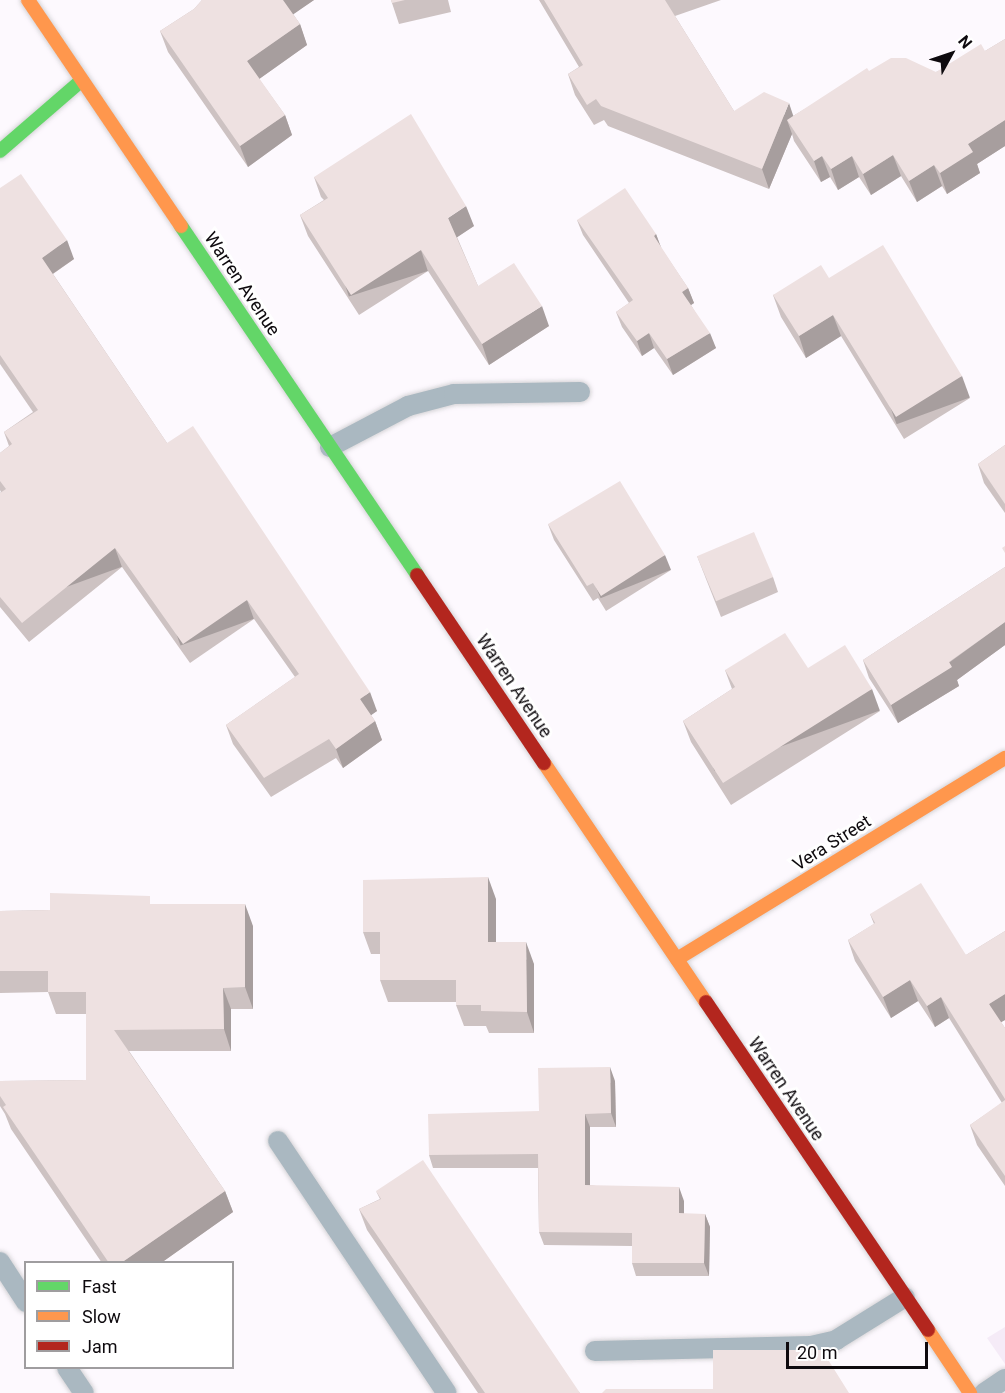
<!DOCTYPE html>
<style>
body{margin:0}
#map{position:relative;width:1005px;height:1393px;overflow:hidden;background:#fdf9fe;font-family:Roboto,sans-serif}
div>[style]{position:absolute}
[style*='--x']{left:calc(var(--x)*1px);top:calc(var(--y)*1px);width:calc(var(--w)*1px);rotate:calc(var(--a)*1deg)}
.built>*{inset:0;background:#f5ebf7}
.roads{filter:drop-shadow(0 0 2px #d6d4d7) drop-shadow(0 0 2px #d6d4d7)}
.lane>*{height:20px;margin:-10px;padding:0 10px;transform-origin:10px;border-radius:10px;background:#aab8c1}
.fast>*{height:14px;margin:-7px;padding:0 7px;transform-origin:7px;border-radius:7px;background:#63d668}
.slow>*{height:14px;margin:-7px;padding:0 7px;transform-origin:7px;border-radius:7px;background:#ff974d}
.jam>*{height:14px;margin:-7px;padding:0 7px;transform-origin:7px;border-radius:7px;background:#b3261e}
.wall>*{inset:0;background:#cdc2c2}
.shaded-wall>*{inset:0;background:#a79e9e;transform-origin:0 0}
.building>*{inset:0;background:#eee1e1;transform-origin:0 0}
span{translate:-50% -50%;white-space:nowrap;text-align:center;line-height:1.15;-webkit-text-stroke:6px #fff;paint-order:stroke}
.street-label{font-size:18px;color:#0e0a0e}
.legend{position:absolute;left:24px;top:1261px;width:210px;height:108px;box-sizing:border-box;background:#fff;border:2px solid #9f9d9f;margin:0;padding:8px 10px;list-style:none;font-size:18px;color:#0e0a0e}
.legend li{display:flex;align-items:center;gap:12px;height:30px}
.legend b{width:30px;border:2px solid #9f9d9f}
.north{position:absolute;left:921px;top:24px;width:60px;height:60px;-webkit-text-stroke:4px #fff;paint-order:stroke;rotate:50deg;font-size:16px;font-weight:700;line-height:24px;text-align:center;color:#0e0a0e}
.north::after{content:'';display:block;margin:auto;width:21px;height:27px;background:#0e0a0e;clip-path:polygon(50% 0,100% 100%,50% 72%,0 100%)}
.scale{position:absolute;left:786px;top:1342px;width:142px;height:27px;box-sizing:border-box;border:3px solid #0e0a0e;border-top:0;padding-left:8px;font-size:18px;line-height:21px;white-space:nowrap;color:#0e0a0e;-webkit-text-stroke:4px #fff;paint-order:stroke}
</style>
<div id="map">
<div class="built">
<div style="clip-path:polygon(1005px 1327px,1005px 1364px,987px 1338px)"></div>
</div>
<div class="roads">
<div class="lane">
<div style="--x:330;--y:447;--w:88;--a:-27.7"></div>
<div style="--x:408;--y:406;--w:48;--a:-14.6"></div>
<div style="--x:454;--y:394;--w:126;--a:-0.9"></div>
<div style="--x:278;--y:1141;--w:303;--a:56.2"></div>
<div style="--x:0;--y:1262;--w:48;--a:57"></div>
<div style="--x:595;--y:1351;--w:216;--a:-1.3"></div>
<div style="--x:811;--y:1346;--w:26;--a:-13"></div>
<div style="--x:836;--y:1340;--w:81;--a:-31.9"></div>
<div style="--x:67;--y:1368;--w:30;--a:56"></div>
<div style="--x:984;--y:1393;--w:25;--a:-34"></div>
</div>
<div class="fast">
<div style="--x:0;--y:151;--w:108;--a:-40.9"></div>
<div style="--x:181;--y:226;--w:421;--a:55.9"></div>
</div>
<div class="slow">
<div style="--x:28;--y:0;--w:273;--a:55.9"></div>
<div style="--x:544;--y:763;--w:289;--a:55.9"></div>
<div style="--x:677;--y:959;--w:385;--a:-31.5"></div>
<div style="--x:928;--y:1330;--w:76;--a:56.3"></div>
</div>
<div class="jam">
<div style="--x:417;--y:575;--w:227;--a:56"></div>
<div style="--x:706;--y:1002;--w:396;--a:55.9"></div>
</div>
</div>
<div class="wall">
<div style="clip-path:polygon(202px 0,314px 0,293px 14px,300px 24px,307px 45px,259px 79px,285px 115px,292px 135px,248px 167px,168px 52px,160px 31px,194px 9px)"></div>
<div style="clip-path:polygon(391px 0,449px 0,448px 0,451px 12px,399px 24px)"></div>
<div style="clip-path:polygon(539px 0,721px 0,675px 16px,734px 111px,793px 116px,869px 71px,936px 72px,985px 51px,1005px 39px,1005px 146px,977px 164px,980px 173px,947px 194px,942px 186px,917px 202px,901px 176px,871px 195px,859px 177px,838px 190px,830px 177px,821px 182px,794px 141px,792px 134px,769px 189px,608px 126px,604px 120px,594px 125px,575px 95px,568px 74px,579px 67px)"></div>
<div style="clip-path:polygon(314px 177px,474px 226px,457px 237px,478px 286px,549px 326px,489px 365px,428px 271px,359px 315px,308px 236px,300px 215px,324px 200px,321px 197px)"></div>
<div style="clip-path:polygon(0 188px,74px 259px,53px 274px,167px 443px,377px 711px,371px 715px,375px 721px,382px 740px,343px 768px,336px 758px,271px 797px,233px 744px,226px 725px,295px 677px,254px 619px,190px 663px,122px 567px,29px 642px,0 607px,0 493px,1px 492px,0 490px,0 453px,9px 446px,4px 432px,33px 412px,0 364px)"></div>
<div style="clip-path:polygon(577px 220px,656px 234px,661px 248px,688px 288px,694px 303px,691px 305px,716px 348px,673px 375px,654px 348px,642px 356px,622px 327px,616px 312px,629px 303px,583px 235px)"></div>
<div style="clip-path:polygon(829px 278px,970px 398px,904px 439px,841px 336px,806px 358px,781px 317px,773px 295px)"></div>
<div style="clip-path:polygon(1005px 445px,1005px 513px,984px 483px,978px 464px)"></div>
<div style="clip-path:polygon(548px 524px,671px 570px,606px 611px,598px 598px,593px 601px,554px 540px)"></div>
<div style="clip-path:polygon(697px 556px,773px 577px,778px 592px,721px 617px)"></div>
<div style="clip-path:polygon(1005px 567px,1005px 645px,957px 680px,959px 686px,898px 723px,869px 678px,863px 660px)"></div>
<div style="clip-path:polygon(808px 668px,880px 711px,731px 805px,691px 742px,683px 721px,732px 689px,725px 670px)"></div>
<div style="clip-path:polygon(496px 899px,496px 942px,534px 964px,534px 1033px,489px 1033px,486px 1026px,464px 1026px,456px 1005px,456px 1002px,388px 1002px,380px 980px,380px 954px,371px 954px,363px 932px)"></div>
<div style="clip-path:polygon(153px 904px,253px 926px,253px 1009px,231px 1009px,231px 1051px,129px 1051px,225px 1191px,233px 1212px,161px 1263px,102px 1263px,11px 1129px,5px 1114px,0 1106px,0 1081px,86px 1080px,86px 1014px,56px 1014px,48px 992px,0 993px,0 911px,50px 910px)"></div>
<div style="clip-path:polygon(870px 914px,966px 955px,1005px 931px,1005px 1020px,1001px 1022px,1005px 1028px,1005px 1186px,977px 1145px,970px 1125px,1002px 1103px,949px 1018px,935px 1027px,918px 1001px,891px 1018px,855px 961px,848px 940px,874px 924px)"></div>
<div style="clip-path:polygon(615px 1081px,616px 1127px,590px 1127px,590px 1185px,684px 1201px,684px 1214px,705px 1214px,710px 1227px,709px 1276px,636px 1276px,632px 1263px,632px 1246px,544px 1245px,539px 1232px,538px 1168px,433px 1168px,429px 1155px)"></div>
<div style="clip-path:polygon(376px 1191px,580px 1393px,478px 1393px,367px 1230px,359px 1209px,380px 1199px)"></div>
</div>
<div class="shaded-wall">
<div style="clip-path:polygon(282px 0,314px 0,288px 18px)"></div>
<div style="clip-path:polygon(300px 24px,307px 45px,255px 82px,247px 61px)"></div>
<div style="clip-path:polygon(789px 103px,796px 124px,787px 120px,792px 134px,769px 189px,762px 169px)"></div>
<div style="clip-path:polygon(285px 115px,292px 135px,248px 167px,240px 146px)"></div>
<div style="clip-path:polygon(1005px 120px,1005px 146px,977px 164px,980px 173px,947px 194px,940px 173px,968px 144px)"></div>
<div style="clip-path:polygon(893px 155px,901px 176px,871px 195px,863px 174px)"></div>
<div style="clip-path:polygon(822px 156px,830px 177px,821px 182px,814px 161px)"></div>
<div style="clip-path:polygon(852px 156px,859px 177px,838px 190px,831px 169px)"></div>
<div style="clip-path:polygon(934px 165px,942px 186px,917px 202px,909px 181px)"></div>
<div style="clip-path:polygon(466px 206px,474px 226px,456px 238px,448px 218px)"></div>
<div style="clip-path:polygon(656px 234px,662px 250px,654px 236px)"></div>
<div style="clip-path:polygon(67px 240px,74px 259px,48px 277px,42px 258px)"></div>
<div style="left:421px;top:250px;width:22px;height:83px;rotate:72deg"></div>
<div style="clip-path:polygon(688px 288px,694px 303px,688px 307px,682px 292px)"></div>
<div style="clip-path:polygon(542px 306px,549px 326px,489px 365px,482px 344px)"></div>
<div style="clip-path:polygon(833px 315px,841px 336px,806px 358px,799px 336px)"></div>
<div style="clip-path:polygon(649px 333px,654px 348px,642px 356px,637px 341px)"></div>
<div style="clip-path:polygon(710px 333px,716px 348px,673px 375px,667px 359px)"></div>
<div style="left:962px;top:376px;width:23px;height:78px;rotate:70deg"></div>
<div style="left:115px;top:548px;width:20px;height:119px;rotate:70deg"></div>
<div style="left:665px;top:555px;width:16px;height:76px;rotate:68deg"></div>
<div style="left:247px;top:600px;width:20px;height:78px;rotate:70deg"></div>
<div style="clip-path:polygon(1005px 622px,1005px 645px,957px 680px,959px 686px,898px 723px,891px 705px)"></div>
<div style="left:872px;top:689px;width:23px;height:176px;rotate:70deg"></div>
<div style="clip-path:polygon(370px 692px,377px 711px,367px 718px,360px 699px)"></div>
<div style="clip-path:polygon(375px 721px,382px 740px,343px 768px,336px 749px)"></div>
<div style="clip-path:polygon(488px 877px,496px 899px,496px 964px,488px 942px)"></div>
<div style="clip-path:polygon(245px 904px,253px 926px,253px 1009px,245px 987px)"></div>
<div style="clip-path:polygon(526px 942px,534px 964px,534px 1033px,527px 1012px)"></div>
<div style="clip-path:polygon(910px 980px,918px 1001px,891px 1018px,883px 997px)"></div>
<div style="clip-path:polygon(223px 988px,231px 1009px,231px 1051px,224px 1029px)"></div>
<div style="clip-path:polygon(1005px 994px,1005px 1020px,996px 1025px,989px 1004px)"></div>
<div style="clip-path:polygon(941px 997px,949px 1018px,935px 1027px,927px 1006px)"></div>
<div style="clip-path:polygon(610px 1067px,615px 1081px,616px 1127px,611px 1113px)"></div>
<div style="clip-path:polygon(585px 1114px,590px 1127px,590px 1198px,585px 1185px)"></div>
<div style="clip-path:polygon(679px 1187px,684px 1201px,684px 1227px,679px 1213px)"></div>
<div style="clip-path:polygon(225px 1191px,233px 1212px,161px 1263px,121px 1263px)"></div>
<div style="clip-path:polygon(705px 1214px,710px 1227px,709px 1276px,704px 1263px)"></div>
</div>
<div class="building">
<div style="clip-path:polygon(202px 0,283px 0,300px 24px,247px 61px,285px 115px,240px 146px,160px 31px,194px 9px)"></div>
<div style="clip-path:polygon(391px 0,405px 0,392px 3px)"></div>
<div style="clip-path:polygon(544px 0,665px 0,734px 111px,764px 92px,789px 103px,762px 169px,601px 106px,596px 99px,587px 105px,568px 74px,583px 65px)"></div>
<div style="clip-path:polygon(1005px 39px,1005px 120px,968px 144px,973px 152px,940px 173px,934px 165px,909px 181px,893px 155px,863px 174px,852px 156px,831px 169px,822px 156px,814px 161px,787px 120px,867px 68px,869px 71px,891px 58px,906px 58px,936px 72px,981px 44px,985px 51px)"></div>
<div style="clip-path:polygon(411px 114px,466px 206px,448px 218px,478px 286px,514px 263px,542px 306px,482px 344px,421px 250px,351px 295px,300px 215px,328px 198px,314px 177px)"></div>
<div style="clip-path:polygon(21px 174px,67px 240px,42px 258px,167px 443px,193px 426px,370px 692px,360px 699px,375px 721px,336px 749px,329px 739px,264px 778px,226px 725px,299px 674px,247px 600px,183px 644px,115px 548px,22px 623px,0 597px,0 493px,6px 489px,0 481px,0 453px,12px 444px,4px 432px,38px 410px,0 355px,0 188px)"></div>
<div style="clip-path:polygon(625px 188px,656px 234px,654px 236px,688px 288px,682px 292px,710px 333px,667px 359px,649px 333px,637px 341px,616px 312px,633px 300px,577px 220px)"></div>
<div style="clip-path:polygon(883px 245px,962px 376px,896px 417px,833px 315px,799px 336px,773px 295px,821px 265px,829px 278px)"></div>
<div style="clip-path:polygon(1005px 445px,1005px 504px,978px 464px)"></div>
<div style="clip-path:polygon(620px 481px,665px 555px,601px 596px,593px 583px,587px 586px,548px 524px)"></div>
<div style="left:754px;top:532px;width:49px;height:62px;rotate:67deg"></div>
<div style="clip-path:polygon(1005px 546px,1005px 553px,1002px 548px)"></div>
<div style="clip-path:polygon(1005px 567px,1005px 622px,949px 662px,952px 667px,891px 705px,863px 660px)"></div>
<div style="clip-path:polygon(785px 633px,808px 668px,845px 645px,872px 689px,723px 783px,683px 721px,735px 687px,725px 670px)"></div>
<div style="clip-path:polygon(488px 877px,488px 942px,526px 942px,527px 1012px,481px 1011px,481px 1005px,456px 1005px,456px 980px,380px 980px,380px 932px,363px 932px,363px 880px)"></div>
<div style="clip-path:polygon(921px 883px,966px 955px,1005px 931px,1005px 994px,989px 1004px,1005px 1028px,1005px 1099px,941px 997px,927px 1006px,910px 980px,883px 997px,848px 940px,875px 923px,870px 914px)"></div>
<div style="clip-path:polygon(50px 893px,150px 896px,150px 904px,245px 904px,245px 987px,223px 988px,224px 1029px,114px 1030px,225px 1191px,121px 1263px,109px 1263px,3px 1107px,6px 1105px,0 1096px,0 1081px,86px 1080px,86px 992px,48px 992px,48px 971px,0 971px,0 911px,50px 910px)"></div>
<div style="clip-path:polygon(610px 1067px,611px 1113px,585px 1114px,585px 1185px,679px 1187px,679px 1213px,705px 1214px,704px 1263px,632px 1263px,632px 1233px,539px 1232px,538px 1154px,429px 1155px,428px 1114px,539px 1111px,538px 1068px)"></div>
<div style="clip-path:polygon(1005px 1100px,1005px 1176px,970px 1125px)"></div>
<div style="clip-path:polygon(423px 1160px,580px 1393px,485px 1393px,359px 1209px,381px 1199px,376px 1191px)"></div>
<div style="clip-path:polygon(713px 1350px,822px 1350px,849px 1393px,602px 1393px,606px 1389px,713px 1389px)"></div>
</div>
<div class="street-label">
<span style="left:242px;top:284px;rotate:56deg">Warren Avenue</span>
<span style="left:514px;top:686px;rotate:56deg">Warren Avenue</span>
<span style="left:832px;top:843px;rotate:-32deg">Vera Street</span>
<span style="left:786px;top:1089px;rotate:56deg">Warren Avenue</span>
</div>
<ul class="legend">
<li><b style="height:8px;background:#63d668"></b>Fast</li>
<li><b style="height:8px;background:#ff974d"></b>Slow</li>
<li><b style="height:8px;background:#b3261e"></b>Jam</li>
</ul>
<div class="north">N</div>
<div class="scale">20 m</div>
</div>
